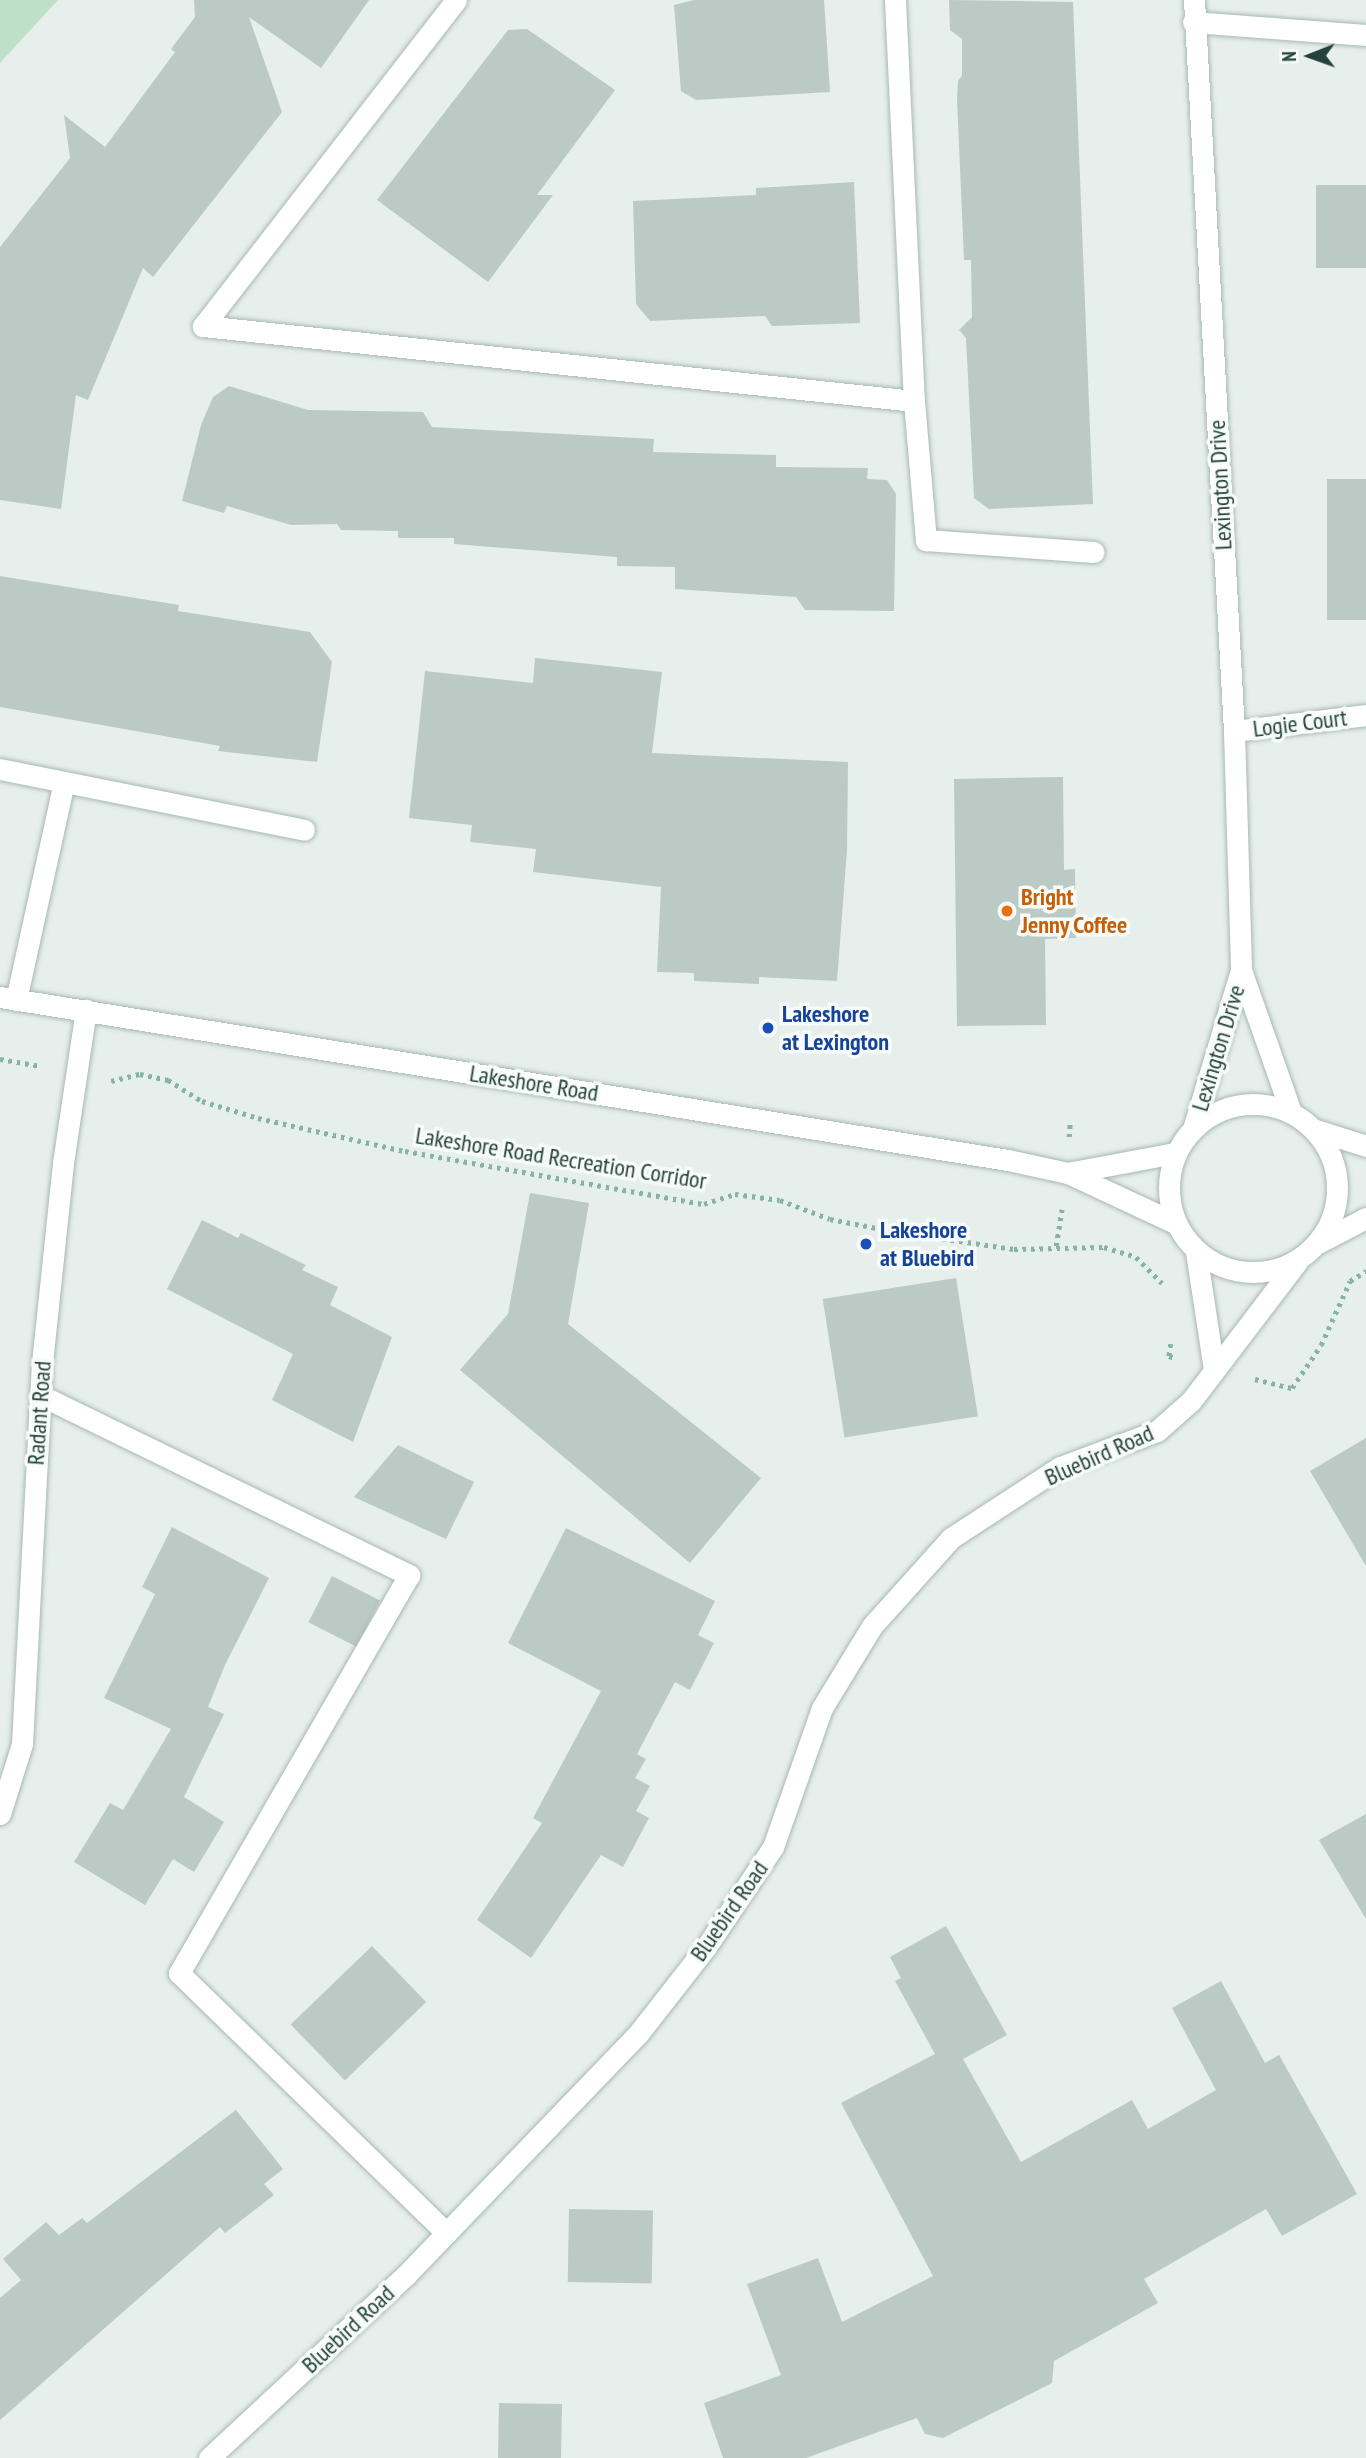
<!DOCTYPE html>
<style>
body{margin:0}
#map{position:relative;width:1366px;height:2458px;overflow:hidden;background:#e6efeb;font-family:"PT Sans Narrow",sans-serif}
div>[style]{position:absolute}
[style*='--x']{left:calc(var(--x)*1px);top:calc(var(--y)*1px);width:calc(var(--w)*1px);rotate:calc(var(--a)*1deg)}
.green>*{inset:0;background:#bfe0c8}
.building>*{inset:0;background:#bbcac4;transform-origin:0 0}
.path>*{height:4.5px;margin-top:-2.25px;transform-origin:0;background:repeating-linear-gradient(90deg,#86b3a5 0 3.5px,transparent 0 8.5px)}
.roads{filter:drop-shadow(0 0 2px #a8b8b2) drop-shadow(0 0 2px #a8b8b2)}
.service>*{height:21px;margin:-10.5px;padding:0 10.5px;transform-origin:10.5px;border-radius:10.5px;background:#fff}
.minor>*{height:21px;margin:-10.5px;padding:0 10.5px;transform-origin:10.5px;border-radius:10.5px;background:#fff}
.tertiary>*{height:21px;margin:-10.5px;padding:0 10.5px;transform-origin:10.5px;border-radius:10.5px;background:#fff}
.secondary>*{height:21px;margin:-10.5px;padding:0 10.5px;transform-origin:10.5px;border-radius:10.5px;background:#fff}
.secondary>.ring{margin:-10.5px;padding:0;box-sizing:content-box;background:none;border:21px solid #fff;border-radius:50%}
.dots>*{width:19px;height:19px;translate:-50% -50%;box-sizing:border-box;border:4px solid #f7fbf9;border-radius:50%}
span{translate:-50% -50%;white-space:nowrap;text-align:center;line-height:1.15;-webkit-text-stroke:7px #f7fbf9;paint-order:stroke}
.street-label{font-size:24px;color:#24423a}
.food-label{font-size:24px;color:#c56008;font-weight:700}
.left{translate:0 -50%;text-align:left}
.transit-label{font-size:24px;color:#164399;font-weight:700}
.north{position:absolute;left:1275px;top:21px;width:70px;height:70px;-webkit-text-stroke:5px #f7fbf9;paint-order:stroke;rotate:269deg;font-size:19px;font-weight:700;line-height:28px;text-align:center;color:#24423a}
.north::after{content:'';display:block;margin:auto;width:24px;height:32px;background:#24423a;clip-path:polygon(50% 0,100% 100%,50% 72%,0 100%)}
</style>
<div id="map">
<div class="green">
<div style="clip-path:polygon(0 0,58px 0,0 63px)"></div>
</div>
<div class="building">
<div style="clip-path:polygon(194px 0,369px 0,321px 68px,249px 17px,282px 112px,153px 277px,143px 268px,88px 400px,76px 395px,61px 509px,0 500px,0 247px,70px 158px,64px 115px,105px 147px,175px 52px,171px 49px,195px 17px)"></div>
<div style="clip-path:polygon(694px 0,824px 0,830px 92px,696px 100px,681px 91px,674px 5px)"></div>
<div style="clip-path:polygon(949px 0,1073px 2px,1093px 504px,989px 509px,974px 498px,966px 338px,959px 330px,972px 317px,971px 260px,964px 260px,957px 99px,958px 81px,962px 76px,962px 39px,950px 30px)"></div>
<div style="clip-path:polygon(527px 29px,615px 90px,537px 195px,553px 195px,488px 282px,377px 200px,508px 30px)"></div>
<div style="clip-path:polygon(854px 182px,860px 323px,772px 326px,765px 316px,650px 321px,636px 304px,633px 201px,756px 195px,756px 188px)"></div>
<div style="left:1366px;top:185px;width:83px;height:50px;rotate:90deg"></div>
<div style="clip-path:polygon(229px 386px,308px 410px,423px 412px,432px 427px,654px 439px,653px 452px,776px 455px,776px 467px,868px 468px,867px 479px,887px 480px,896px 494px,894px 611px,805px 610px,796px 597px,675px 589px,675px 567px,617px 566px,617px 557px,454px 544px,454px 538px,398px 538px,398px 531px,341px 530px,337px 524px,291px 525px,227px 506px,224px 513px,182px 501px,201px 425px,213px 397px)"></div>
<div style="left:1366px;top:479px;width:141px;height:39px;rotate:90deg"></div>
<div style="clip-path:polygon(0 576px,179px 605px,178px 611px,310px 632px,332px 662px,317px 762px,218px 751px,220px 746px,0 707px)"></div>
<div style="clip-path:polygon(535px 658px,662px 672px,652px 753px,848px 762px,847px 850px,837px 981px,759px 977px,759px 984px,694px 981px,694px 973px,657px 972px,661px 887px,533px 872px,536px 849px,470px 842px,472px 825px,409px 818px,425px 671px,533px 683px)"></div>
<div style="clip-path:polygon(1063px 777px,1064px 870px,1075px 869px,1076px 938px,1045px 939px,1046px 1025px,957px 1026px,954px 779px)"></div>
<div style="clip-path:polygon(530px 1193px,589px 1203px,568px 1324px,761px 1478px,690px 1563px,460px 1370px,508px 1314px)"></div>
<div style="clip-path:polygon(202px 1220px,238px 1238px,241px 1233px,306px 1265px,302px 1270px,338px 1287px,330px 1305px,392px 1337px,353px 1442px,272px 1400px,293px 1354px,167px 1289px)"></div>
<div style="left:956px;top:1278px;width:140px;height:135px;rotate:81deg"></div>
<div style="clip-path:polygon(1366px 1438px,1366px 1566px,1310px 1471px)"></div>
<div style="clip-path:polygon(398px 1445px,474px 1482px,446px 1539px,354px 1497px)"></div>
<div style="clip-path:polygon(172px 1527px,269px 1578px,225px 1665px,208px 1707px,224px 1714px,184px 1797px,224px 1822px,194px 1872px,173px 1859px,145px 1905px,74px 1862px,110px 1803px,123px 1810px,171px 1729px,104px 1698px,155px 1594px,142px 1587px)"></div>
<div style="clip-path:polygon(566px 1528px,715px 1601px,698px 1635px,714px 1643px,690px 1690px,675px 1682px,637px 1754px,646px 1759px,635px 1778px,650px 1786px,636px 1811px,649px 1818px,623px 1867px,601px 1855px,531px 1958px,477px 1920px,542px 1823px,533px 1818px,601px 1691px,508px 1643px)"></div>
<div style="left:332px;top:1576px;width:54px;height:52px;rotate:27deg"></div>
<div style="clip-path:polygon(1366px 1814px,1366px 1919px,1319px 1840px)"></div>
<div style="clip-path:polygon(946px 1926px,1007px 2035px,963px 2059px,1021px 2162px,1132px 2100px,1148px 2129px,1216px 2090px,1172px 2008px,1221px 1981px,1265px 2063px,1279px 2055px,1357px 2194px,1282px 2236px,1266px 2209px,1144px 2279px,1158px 2303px,1054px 2361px,1052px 2383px,943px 2438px,925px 2434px,917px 2418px,806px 2458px,723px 2458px,704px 2403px,781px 2375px,747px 2284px,818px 2258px,842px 2322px,933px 2276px,841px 2103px,935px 2054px,895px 1981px,901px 1978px,890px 1957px)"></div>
<div style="left:372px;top:1946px;width:78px;height:113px;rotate:46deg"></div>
<div style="clip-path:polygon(236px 2110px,283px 2169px,264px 2184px,274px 2195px,225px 2233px,220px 2227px,0 2420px,0 2298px,21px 2280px,3px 2259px,46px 2222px,59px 2235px,82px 2218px,87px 2223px)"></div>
<div style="left:569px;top:2209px;width:84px;height:73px;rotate:1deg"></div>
<div style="left:499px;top:2403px;width:63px;height:55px;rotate:1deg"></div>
</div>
<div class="path">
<div style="--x:0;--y:1059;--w:41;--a:9.9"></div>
<div style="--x:111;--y:1081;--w:30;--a:-14"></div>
<div style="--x:140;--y:1074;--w:29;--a:12"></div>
<div style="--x:168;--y:1080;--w:40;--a:32"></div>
<div style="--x:202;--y:1101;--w:59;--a:16.9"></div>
<div style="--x:258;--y:1118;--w:151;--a:12.7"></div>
<div style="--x:405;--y:1151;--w:304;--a:10.1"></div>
<div style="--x:704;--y:1204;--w:33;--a:-18"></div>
<div style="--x:735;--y:1194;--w:45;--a:7.6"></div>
<div style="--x:780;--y:1200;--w:53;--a:20.8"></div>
<div style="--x:830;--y:1219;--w:63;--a:11"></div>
<div style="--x:892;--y:1231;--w:123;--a:8.4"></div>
<div style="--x:1014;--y:1249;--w:90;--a:-1.3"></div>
<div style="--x:1104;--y:1247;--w:34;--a:17"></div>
<div style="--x:1136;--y:1257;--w:37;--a:45"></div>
<div style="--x:1069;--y:1137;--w:13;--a:-86"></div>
<div style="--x:1056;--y:1246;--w:37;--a:-81"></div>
<div style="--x:1171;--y:1344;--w:12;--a:99"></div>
<div style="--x:1169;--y:1356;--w:7;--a:16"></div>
<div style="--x:1255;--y:1379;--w:38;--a:14"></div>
<div style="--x:1292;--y:1388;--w:52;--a:-56"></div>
<div style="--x:1321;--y:1345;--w:70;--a:-65.6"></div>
<div style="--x:1350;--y:1281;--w:19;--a:-32"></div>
</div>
<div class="roads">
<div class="service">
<div style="--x:456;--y:0;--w:413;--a:127.8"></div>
<div style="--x:203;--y:326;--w:715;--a:6.02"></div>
<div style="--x:895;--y:0;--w:401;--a:87.3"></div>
<div style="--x:914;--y:401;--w:140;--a:85.1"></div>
<div style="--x:926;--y:540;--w:168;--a:4.1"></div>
<div style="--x:0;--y:769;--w:310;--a:11.3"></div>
<div style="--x:16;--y:1000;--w:223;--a:-77.6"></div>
<div style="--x:40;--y:1395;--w:411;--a:26"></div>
<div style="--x:409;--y:1575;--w:460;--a:120"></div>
<div style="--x:179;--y:1973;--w:373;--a:44.2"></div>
</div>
<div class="minor">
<div style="--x:1193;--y:22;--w:173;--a:4.3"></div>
<div style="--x:1234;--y:731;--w:133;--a:-6.9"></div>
<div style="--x:1196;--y:1252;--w:118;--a:81.3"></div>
<div style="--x:0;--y:1814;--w:73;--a:-72.6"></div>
<div style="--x:22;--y:1744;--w:382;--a:-87"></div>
<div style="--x:42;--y:1363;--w:201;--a:-84"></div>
<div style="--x:63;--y:1163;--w:155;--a:-81.5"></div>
<div style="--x:209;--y:2458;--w:269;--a:-42.9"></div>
<div style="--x:406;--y:2275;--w:335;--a:-46.1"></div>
<div style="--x:638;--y:2034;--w:110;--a:-52"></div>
<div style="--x:706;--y:1947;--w:120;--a:-56.2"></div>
<div style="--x:773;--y:1847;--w:147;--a:-70.6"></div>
<div style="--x:822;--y:1708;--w:96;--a:-58.6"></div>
<div style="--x:872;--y:1626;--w:118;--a:-48.1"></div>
<div style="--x:951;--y:1538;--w:130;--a:-33.1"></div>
<div style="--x:1060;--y:1467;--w:103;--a:-20.4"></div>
<div style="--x:1157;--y:1431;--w:45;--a:-41.4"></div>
<div style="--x:1191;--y:1401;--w:175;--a:-52.7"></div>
</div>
<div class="tertiary">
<div style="--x:1194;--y:0;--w:732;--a:86.87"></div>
<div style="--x:1234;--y:731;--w:239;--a:88.3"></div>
<div style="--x:1241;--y:970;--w:163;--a:106.8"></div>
<div style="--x:1241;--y:970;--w:151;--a:70.6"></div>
</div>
<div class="secondary">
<div style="--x:0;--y:997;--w:1021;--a:9.19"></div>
<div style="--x:1008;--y:1160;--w:61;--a:12.2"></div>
<div style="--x:1068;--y:1173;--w:118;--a:25"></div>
<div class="ring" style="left:1169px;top:1104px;width:147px;height:147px"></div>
<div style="--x:1316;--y:1130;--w:52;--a:17.7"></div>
<div style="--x:1068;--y:1173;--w:109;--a:-10.6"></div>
<div style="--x:1320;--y:1242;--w:52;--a:-27.6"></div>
</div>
</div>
<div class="dots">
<div style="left:1007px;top:911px;background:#e8710a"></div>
<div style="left:768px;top:1028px;background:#1a4fb4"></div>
<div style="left:866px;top:1244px;background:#1a4fb4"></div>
</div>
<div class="street-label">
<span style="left:1220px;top:485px;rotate:-93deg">Lexington Drive</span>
<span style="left:1300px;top:723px;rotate:-7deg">Logie Court</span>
<span style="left:1218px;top:1048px;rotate:-73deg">Lexington Drive</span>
<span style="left:534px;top:1083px;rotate:9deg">Lakeshore Road</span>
<span style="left:561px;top:1158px;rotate:9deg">Lakeshore Road Recreation Corridor</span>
<span style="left:39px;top:1413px;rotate:-86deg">Radant Road</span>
<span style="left:1099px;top:1455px;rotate:-24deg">Bluebird Road</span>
<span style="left:729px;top:1911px;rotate:-55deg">Bluebird Road</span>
<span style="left:348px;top:2329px;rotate:-43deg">Bluebird Road</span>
</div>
<div class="food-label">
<span class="left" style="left:1021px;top:911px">Bright<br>Jenny Coffee</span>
</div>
<div class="transit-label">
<span class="left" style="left:782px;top:1028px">Lakeshore<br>at Lexington</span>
<span class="left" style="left:880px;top:1244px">Lakeshore<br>at Bluebird</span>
</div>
<div class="north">N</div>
</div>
